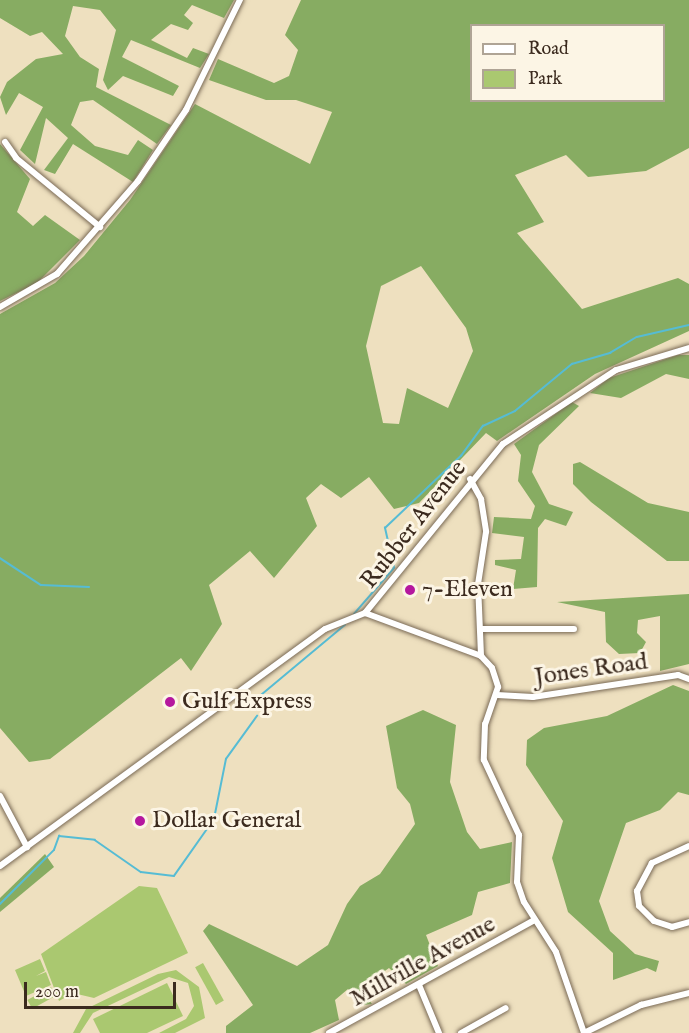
<!DOCTYPE html>
<style>
body{margin:0}
#map{position:relative;width:689px;height:1033px;overflow:hidden;background:#eee0bf;font-family:"IM FELL English",serif}
div>[style]{position:absolute}
[style*='--x']{left:calc(var(--x)*1px);top:calc(var(--y)*1px);width:calc(var(--w)*1px);rotate:calc(var(--a)*1deg)}
.green>*{inset:0;background:#aac870;transform-origin:0 0}
.forest>*{inset:0;background:#87ac62}
.stream>*{height:1.5px;margin:-0.75px;padding:0 0.75px;transform-origin:0.75px;border-radius:0.75px;background:#56bcd4}
.roads{filter:drop-shadow(0 0 2px #7a6a56) drop-shadow(0 0 2px #7a6a56)}
.minor>*{height:6px;margin:-3px;padding:0 3px;transform-origin:3px;border-radius:3px;background:#fff}
.dots>*{width:16px;height:16px;translate:-50% -50%;box-sizing:border-box;border:3px solid #fcf5e5;border-radius:50%}
span{translate:-50% -50%;white-space:nowrap;text-align:center;line-height:1.15;-webkit-text-stroke:6px #fcf5e5;paint-order:stroke}
.street-label{font-size:24px;color:#3b2a1e}
.poi-label{font-size:24px;color:#3b2a1e}
.left{translate:0 -50%;text-align:left}
.legend{position:absolute;left:470px;top:24px;width:195px;height:78px;box-sizing:border-box;background:#fcf5e5;border:2px solid #afa495;margin:0;padding:8px 10px;list-style:none;font-size:18px;color:#3b2a1e}
.legend li{display:flex;align-items:center;gap:12px;height:30px}
.legend b{width:30px;border:2px solid #afa495}
.scale{position:absolute;left:24px;top:982px;width:152px;height:27px;box-sizing:border-box;border:3px solid #3b2a1e;border-top:0;padding-left:8px;font-size:18px;line-height:21px;white-space:nowrap;color:#3b2a1e;-webkit-text-stroke:4px #fcf5e5;paint-order:stroke}
</style>
<div id="map">
<div class="green">
<div style="clip-path:polygon(139px 886px,157px 888px,188px 953px,94px 998px,73px 993px,59px 1001px,41px 954px)"></div>
<div style="clip-path:polygon(40px 959px,45px 971px,36px 976px,46px 972px,51px 985px,26px 996px,15px 970px)"></div>
<div style="left:203px;top:963px;width:43px;height:9px;rotate:61deg"></div>
<div style="clip-path:polygon(176px 970px,199px 987px,205px 1018px,175px 1033px,159px 1033px,186px 1019px,194px 1006px,188px 983px,169px 977px,93px 1013px,80px 1033px,73px 1033px,86px 1009px,158px 974px)"></div>
<div style="clip-path:polygon(167px 983px,183px 1016px,147px 1033px,100px 1033px,93px 1019px)"></div>
<div style="left:51px;top:987px;width:10px;height:27px;rotate:61deg"></div>
</div>
<div class="forest">
<div style="clip-path:polygon(0 0,234px 0,224px 18px,192px 5px,184px 15px,193px 23px,188px 30px,171px 24px,151px 40px,187px 58px,193px 48px,209px 54px,200px 68px,131px 40px,122px 57px,179px 86px,173px 96px,123px 76px,108px 90px,103px 80px,116px 30px,100px 10px,73px 6px,65px 36px,80px 57px,99px 69px,96px 87px,171px 125px,157px 144px,93px 100px,80px 102px,71px 125px,95px 146px,128px 155px,138px 140px,153px 150px,133px 182px,73px 144px,55px 174px,44px 170px,68px 138px,46px 118px,35px 164px,20px 150px,43px 107px,19px 93px,6px 115px,0 97px,7px 82px,36px 59px,63px 54px,42px 32px,30px 36px,0 18px)"></div>
<div style="clip-path:polygon(evenodd,301px 0,689px 0,689px 148px,646px 171px,588px 177px,566px 155px,515px 175px,544px 222px,517px 233px,582px 309px,678px 278px,689px 284px,689px 331px,595px 374px,497px 441px,486px 433px,419px 503px,394px 509px,369px 477px,341px 498px,321px 484px,306px 498px,317px 526px,274px 578px,250px 551px,209px 585px,222px 624px,191px 671px,181px 658px,50px 759px,29px 762px,0 728px,0 314px,55px 283px,84px 256px,130px 200px,195px 104px,310px 164px,332px 112px,296px 100px,266px 100px,209px 80px,218px 59px,274px 83px,289px 76px,298px 50px,285px 35px,301px 0,472px 26px,664px 26px,664px 100px,472px 100px,472px 26px,301px 0,421px 266px,466px 328px,473px 351px,448px 408px,407px 388px,399px 424px,383px 423px,366px 346px,381px 286px,421px 266px)"></div>
<div style="clip-path:polygon(0 144px,30px 179px,17px 212px,33px 226px,45px 215px,80px 240px,37px 283px,0 301px)"></div>
<div style="clip-path:polygon(678px 355px,689px 355px,689px 379px,666px 374px,621px 398px,590px 393px,609px 378px)"></div>
<div style="clip-path:polygon(572px 402px,579px 406px,539px 445px,532px 472px,549px 504px,573px 512px,566px 526px,545px 519px,538px 528px,537px 587px,513px 589px,516px 570px,495px 565px,495px 560px,521px 559px,524px 537px,492px 533px,494px 517px,531px 519px,535px 506px,518px 481px,521px 455px,514px 444px)"></div>
<div style="clip-path:polygon(580px 462px,648px 503px,689px 512px,689px 561px,667px 561px,591px 502px,573px 484px,573px 464px)"></div>
<div style="clip-path:polygon(689px 594px,689px 664px,660px 671px,660px 616px,638px 620px,637px 633px,646px 642px,640px 653px,619px 654px,606px 642px,605px 612px,557px 602px)"></div>
<div style="clip-path:polygon(673px 685px,689px 691px,689px 795px,678px 792px,660px 810px,626px 823px,599px 901px,610px 931px,635px 954px,659px 961px,656px 972px,647px 968px,613px 980px,613px 953px,568px 912px,552px 858px,563px 821px,526px 765px,527px 740px,544px 728px,607px 716px)"></div>
<div style="clip-path:polygon(423px 710px,456px 725px,450px 782px,467px 832px,480px 849px,512px 842px,510px 883px,478px 892px,472px 915px,426px 935px,438px 966px,406px 984px,389px 968px,361px 988px,372px 1004px,363px 1005px,348px 989px,335px 1000px,339px 1020px,310px 1033px,226px 1033px,226px 1026px,253px 1005px,203px 931px,209px 924px,297px 966px,328px 945px,347px 904px,360px 886px,380px 874px,415px 824px,410px 804px,397px 788px,386px 726px)"></div>
<div style="clip-path:polygon(45px 854px,54px 867px,0 912px,0 898px)"></div>
</div>
<div class="stream">
<div style="--x:0;--y:558;--w:49;--a:33.4"></div>
<div style="--x:41;--y:585;--w:48;--a:2.4"></div>
<div style="--x:354;--y:614;--w:61;--a:-49"></div>
<div style="--x:394;--y:568;--w:41;--a:-102.7"></div>
<div style="--x:385;--y:528;--w:105;--a:-43.5"></div>
<div style="--x:461;--y:456;--w:37;--a:-54"></div>
<div style="--x:483;--y:426;--w:35;--a:-25"></div>
<div style="--x:515;--y:411;--w:74;--a:-39.5"></div>
<div style="--x:572;--y:364;--w:40;--a:-16"></div>
<div style="--x:610;--y:353;--w:31;--a:-31"></div>
<div style="--x:637;--y:337;--w:53;--a:-13"></div>
<div style="--x:261;--y:695;--w:109;--a:-39.8"></div>
<div style="--x:0;--y:904;--w:76;--a:-45"></div>
<div style="--x:54;--y:850;--w:15;--a:-70"></div>
<div style="--x:59;--y:836;--w:36;--a:6"></div>
<div style="--x:95;--y:840;--w:56;--a:34.8"></div>
<div style="--x:141;--y:872;--w:33;--a:7"></div>
<div style="--x:174;--y:876;--w:70;--a:-54.9"></div>
<div style="--x:214;--y:819;--w:61;--a:-78.7"></div>
<div style="--x:226;--y:759;--w:53;--a:-54.2"></div>
</div>
<div class="roads">
<div class="minor">
<div style="--x:5;--y:142;--w:19;--a:55"></div>
<div style="--x:16;--y:158;--w:109;--a:39.4"></div>
<div style="--x:0;--y:307;--w:66;--a:-30.1"></div>
<div style="--x:57;--y:274;--w:123;--a:-48.9"></div>
<div style="--x:138;--y:181;--w:86;--a:-55.9"></div>
<div style="--x:186;--y:110;--w:123;--a:-63.9"></div>
<div style="--x:470;--y:479;--w:23;--a:61"></div>
<div style="--x:481;--y:499;--w:33;--a:81"></div>
<div style="--x:486;--y:532;--w:53;--a:98.7"></div>
<div style="--x:478;--y:584;--w:72;--a:87.6"></div>
<div style="--x:365;--y:613;--w:218;--a:-50.8"></div>
<div style="--x:503;--y:444;--w:135;--a:-33.2"></div>
<div style="--x:616;--y:370;--w:76;--a:-16.8"></div>
<div style="--x:480;--y:629;--w:94;--a:0"></div>
<div style="--x:497;--y:695;--w:36;--a:3"></div>
<div style="--x:533;--y:697;--w:147;--a:-8.6"></div>
<div style="--x:678;--y:675;--w:12;--a:20"></div>
<div style="--x:0;--y:796;--w:58;--a:62.1"></div>
<div style="--x:689;--y:846;--w:41;--a:155.3"></div>
<div style="--x:652;--y:863;--w:32;--a:118"></div>
<div style="--x:637;--y:891;--w:15;--a:82"></div>
<div style="--x:639;--y:906;--w:21;--a:45"></div>
<div style="--x:654;--y:921;--w:19;--a:18"></div>
<div style="--x:672;--y:927;--w:18;--a:-16"></div>
<div style="--x:0;--y:866;--w:402;--a:-36.1"></div>
<div style="--x:325;--y:629;--w:43;--a:-21.8"></div>
<div style="--x:365;--y:613;--w:124;--a:20.3"></div>
<div style="--x:481;--y:656;--w:16;--a:47"></div>
<div style="--x:492;--y:668;--w:20;--a:72"></div>
<div style="--x:498;--y:687;--w:39;--a:109"></div>
<div style="--x:485;--y:724;--w:36;--a:92"></div>
<div style="--x:484;--y:760;--w:83;--a:65"></div>
<div style="--x:519;--y:835;--w:47;--a:92.4"></div>
<div style="--x:517;--y:882;--w:21;--a:71"></div>
<div style="--x:524;--y:902;--w:59;--a:57.4"></div>
<div style="--x:556;--y:952;--w:86;--a:70.9"></div>
<div style="--x:419;--y:985;--w:52;--a:67.4"></div>
<div style="--x:329;--y:1033;--w:233;--a:-28.8"></div>
<div style="--x:461;--y:1033;--w:51;--a:-29.1"></div>
<div style="--x:584;--y:1033;--w:64;--a:-26.2"></div>
<div style="--x:641;--y:1005;--w:49;--a:-14"></div>
</div>
</div>
<div class="dots">
<div style="left:410px;top:590px;background:#b5179e"></div>
<div style="left:170px;top:702px;background:#b5179e"></div>
<div style="left:140px;top:821px;background:#b5179e"></div>
</div>
<div class="street-label">
<span style="left:414px;top:525px;rotate:-52deg">Rubber Avenue</span>
<span style="left:591px;top:670px;rotate:-8deg">Jones Road</span>
<span style="left:423px;top:962px;rotate:-29deg">Millville Avenue</span>
</div>
<div class="poi-label">
<span class="left" style="left:422px;top:590px">7-Eleven</span>
<span class="left" style="left:182px;top:702px">Gulf Express</span>
<span class="left" style="left:152px;top:821px">Dollar General</span>
</div>
<ul class="legend">
<li><b style="height:8px;background:#fff"></b>Road</li>
<li><b style="height:16px;background:#aac870"></b>Park</li>
</ul>
<div class="scale">200 m</div>
</div>
